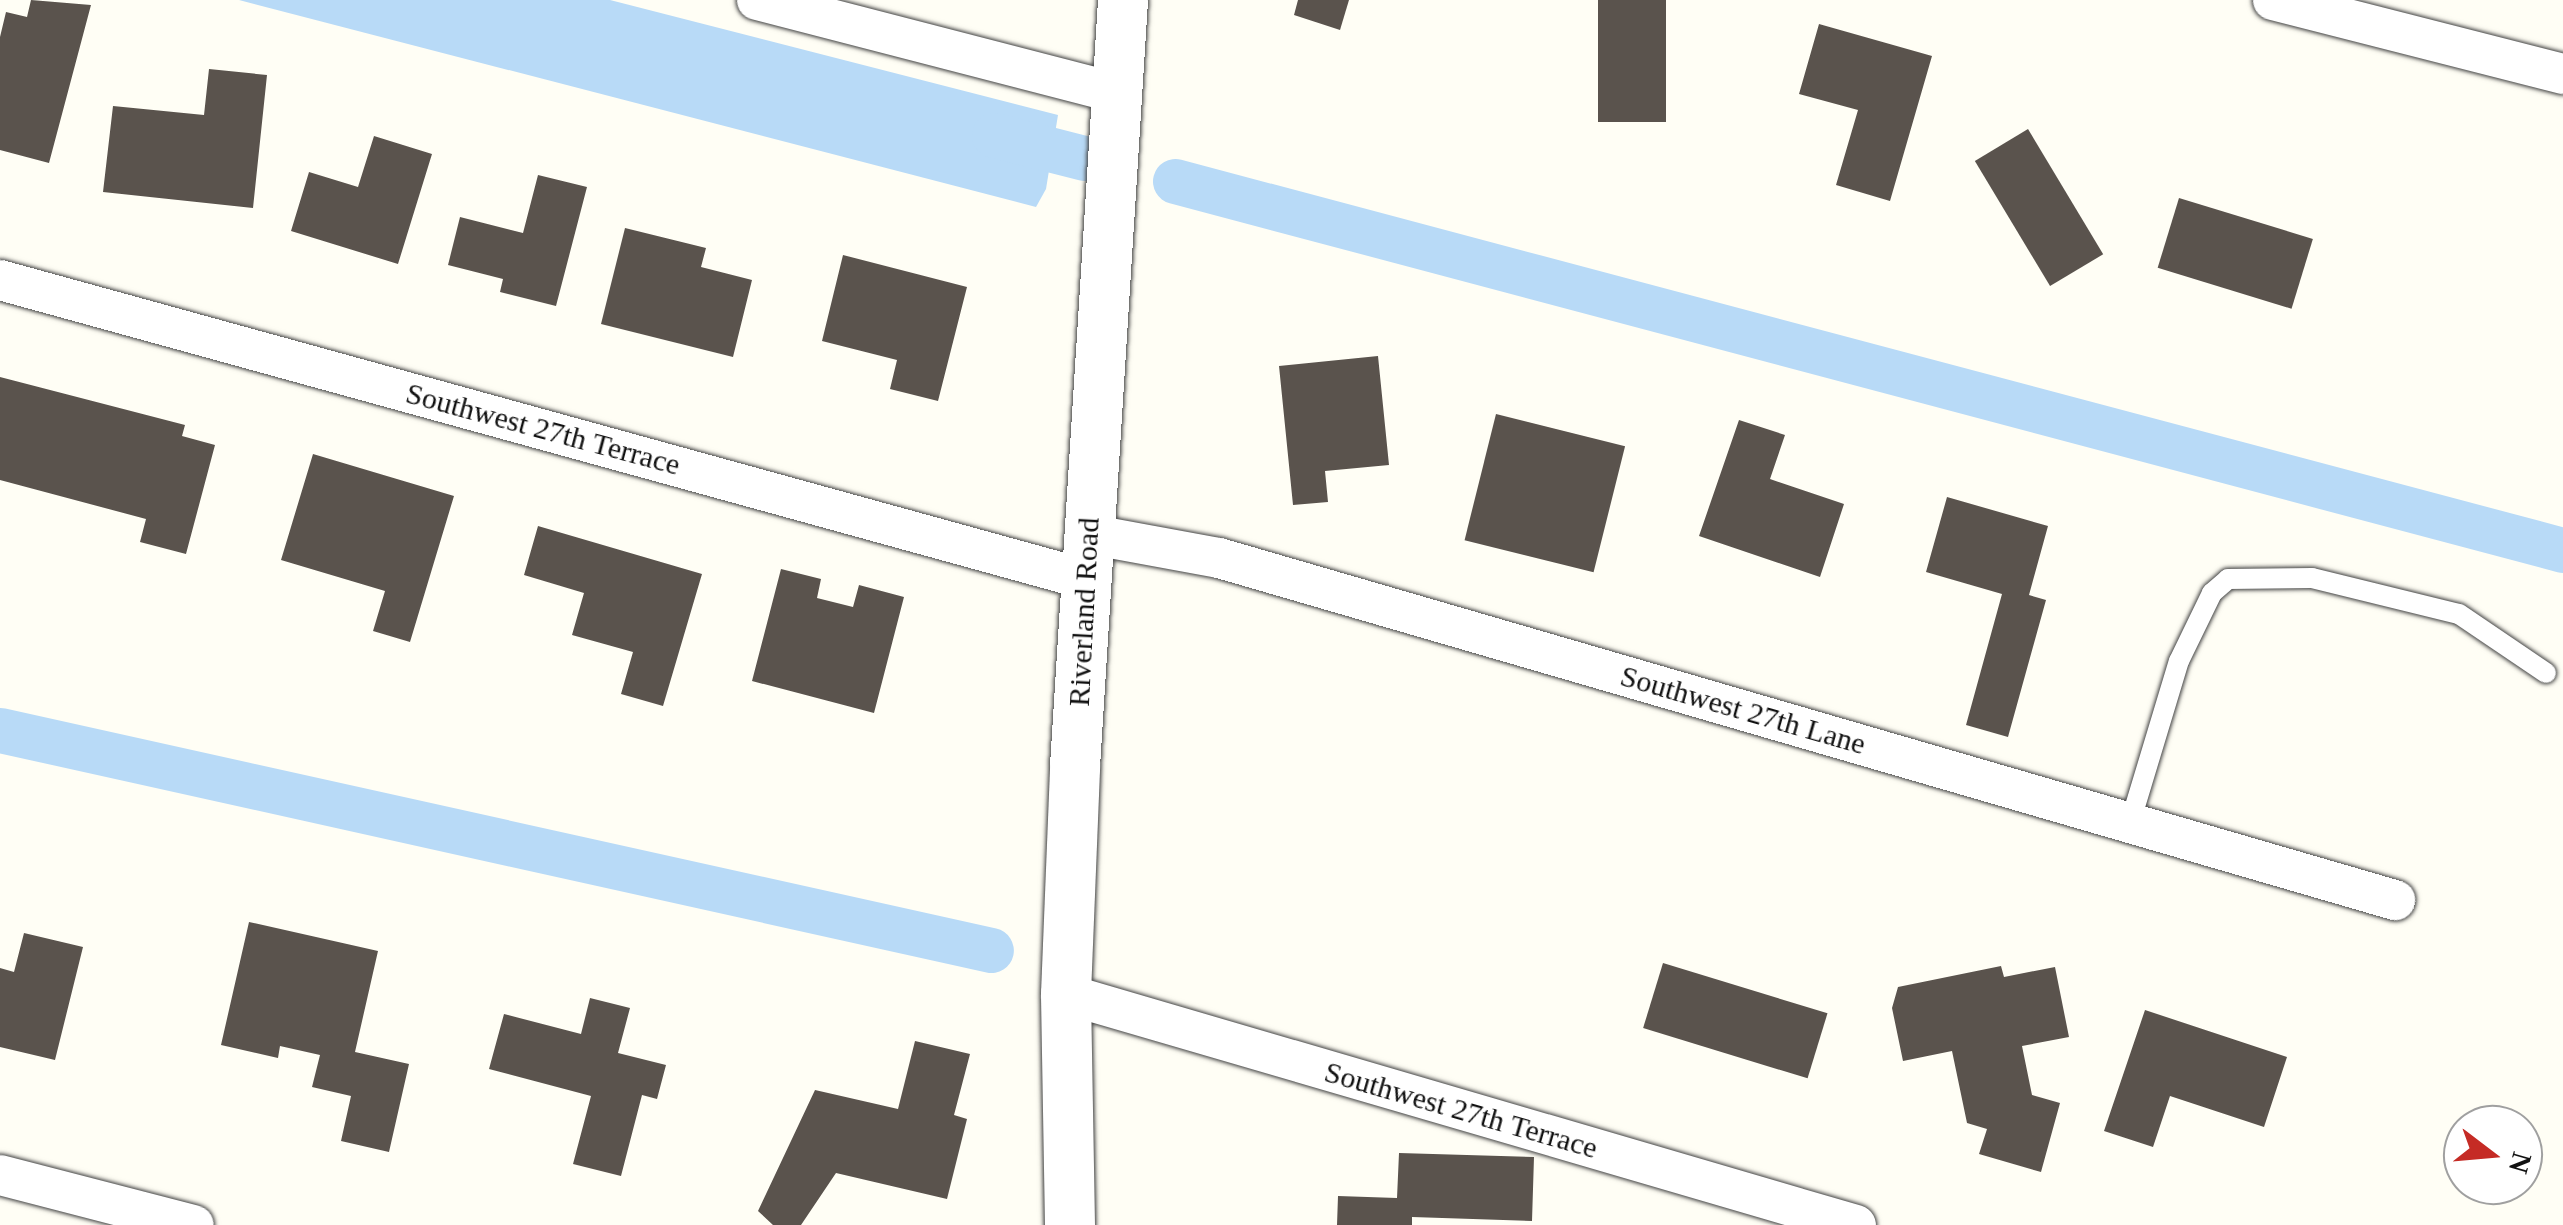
<!DOCTYPE html>
<style>
body{margin:0}
#map{position:relative;width:2563px;height:1225px;overflow:hidden;background:#fffef5;font-family:Georgia,serif}
div>[style]{position:absolute}
[style*='--x']{left:calc(var(--x)*1px);top:calc(var(--y)*1px);width:calc(var(--w)*1px);rotate:calc(var(--a)*1deg)}
.water>*{inset:0;background:#b8daf7}
.canal>*{height:45px;margin:-22.5px;padding:0 22.5px;transform-origin:22.5px;border-radius:22.5px;background:#b8daf7}
.building>*{inset:0;background:#5a534d;transform-origin:0 0}
.roads{filter:drop-shadow(0 0 2px #444) drop-shadow(0 0 2px #444)}
.service>*{height:20px;margin:-10px;padding:0 10px;transform-origin:10px;border-radius:10px;background:#fff}
.minor>*{height:40px;margin:-20px;padding:0 20px;transform-origin:20px;border-radius:20px;background:#fff}
.tertiary>*{height:50px;margin:-25px;padding:0 25px;transform-origin:25px;border-radius:25px;background:#fff}
span{translate:-50% -50%;white-space:nowrap;text-align:center;line-height:1.15;-webkit-text-stroke:10px #fff;paint-order:stroke}
.street-label{font-size:30px;color:#111}
.north{position:absolute;left:2443px;top:1105px;width:100px;height:100px;box-sizing:border-box;background:#fff;border:2px solid #a0a0a0;border-radius:50%;rotate:106deg;font-size:28px;font-weight:700;line-height:40px;text-align:center;color:#111}
.north::after{content:'';display:block;margin:auto;width:35px;height:45px;background:#c52b25;clip-path:polygon(50% 0,100% 100%,50% 72%,0 100%)}
</style>
<div id="map">
<div class="water">
<div style="clip-path:polygon(239px 0,610px 0,1058px 115px,1046px 189px,1036px 207px)"></div>
</div>
<div class="canal">
<div style="--x:994;--y:135;--w:93;--a:14.3"></div>
<div style="--x:1175;--y:181;--w:1436;--a:14.89"></div>
<div style="--x:0;--y:730;--w:1015;--a:12.52"></div>
</div>
<div class="building">
<div style="clip-path:polygon(31px 0,91px 5px,49px 163px,0 150px,0 37px,6px 12px,27px 17px)"></div>
<div style="clip-path:polygon(1298px 0,1349px 0,1340px 30px,1294px 15px)"></div>
<div style="left:1598px;top:0;width:68px;height:122px"></div>
<div style="clip-path:polygon(1819px 24px,1932px 56px,1890px 201px,1836px 185px,1858px 110px,1799px 94px)"></div>
<div style="clip-path:polygon(209px 69px,267px 75px,253px 208px,103px 192px,113px 106px,204px 115px)"></div>
<div style="left:2028px;top:129px;width:146px;height:62px;rotate:59deg"></div>
<div style="clip-path:polygon(374px 136px,432px 154px,398px 264px,291px 231px,309px 172px,358px 187px)"></div>
<div style="clip-path:polygon(538px 175px,587px 187px,556px 306px,500px 292px,503px 279px,448px 265px,460px 217px,523px 233px)"></div>
<div style="left:2179px;top:198px;width:140px;height:73px;rotate:17deg"></div>
<div style="clip-path:polygon(625px 228px,706px 248px,701px 267px,752px 280px,733px 357px,601px 324px)"></div>
<div style="clip-path:polygon(843px 255px,967px 287px,938px 401px,890px 389px,897px 360px,822px 341px)"></div>
<div style="clip-path:polygon(1378px 356px,1389px 465px,1325px 471px,1328px 502px,1293px 505px,1279px 366px)"></div>
<div style="clip-path:polygon(0 377px,185px 425px,182px 436px,215px 445px,186px 554px,140px 542px,146px 519px,0 480px)"></div>
<div style="left:1496px;top:414px;width:133px;height:130px;rotate:14deg"></div>
<div style="clip-path:polygon(1739px 420px,1785px 435px,1770px 479px,1844px 504px,1820px 577px,1699px 536px)"></div>
<div style="clip-path:polygon(313px 454px,454px 496px,410px 642px,373px 631px,385px 591px,281px 560px)"></div>
<div style="clip-path:polygon(1947px 497px,2048px 526px,2029px 595px,2046px 600px,2008px 737px,1966px 725px,2002px 594px,1926px 572px)"></div>
<div style="clip-path:polygon(538px 526px,702px 574px,663px 706px,621px 694px,633px 652px,572px 635px,584px 593px,524px 575px)"></div>
<div style="clip-path:polygon(781px 569px,821px 579px,817px 598px,853px 607px,859px 585px,904px 597px,874px 713px,752px 681px)"></div>
<div style="clip-path:polygon(249px 922px,378px 951px,355px 1052px,409px 1064px,389px 1152px,341px 1141px,351px 1096px,312px 1087px,320px 1055px,280px 1046px,278px 1058px,221px 1045px)"></div>
<div style="clip-path:polygon(24px 933px,83px 947px,55px 1060px,0 1047px,0 968px,14px 972px)"></div>
<div style="left:1663px;top:963px;width:172px;height:68px;rotate:17deg"></div>
<div style="clip-path:polygon(2001px 966px,2004px 977px,2055px 967px,2069px 1037px,2022px 1046px,2032px 1095px,2060px 1103px,2041px 1172px,1979px 1154px,1987px 1129px,1967px 1123px,1952px 1051px,1903px 1061px,1892px 1008px,1898px 987px)"></div>
<div style="clip-path:polygon(590px 998px,630px 1008px,618px 1053px,666px 1065px,657px 1099px,642px 1095px,621px 1176px,573px 1164px,591px 1096px,489px 1069px,504px 1014px,581px 1034px)"></div>
<div style="clip-path:polygon(2145px 1010px,2287px 1057px,2264px 1127px,2170px 1096px,2153px 1147px,2104px 1131px)"></div>
<div style="clip-path:polygon(915px 1041px,970px 1054px,954px 1115px,967px 1119px,947px 1199px,836px 1173px,801px 1225px,773px 1225px,758px 1211px,815px 1090px,898px 1109px)"></div>
<div style="clip-path:polygon(1399px 1153px,1534px 1157px,1532px 1221px,1412px 1217px,1412px 1225px,1337px 1225px,1338px 1196px,1397px 1198px)"></div>
</div>
<div class="roads">
<div class="service">
<div style="--x:2130;--y:823;--w:169;--a:-73.2"></div>
<div style="--x:2179;--y:661;--w:76;--a:-64.1"></div>
<div style="--x:2212;--y:593;--w:21;--a:-41"></div>
<div style="--x:2228;--y:579;--w:84;--a:-0.7"></div>
<div style="--x:2312;--y:578;--w:151;--a:13.8"></div>
<div style="--x:2459;--y:614;--w:105;--a:34.1"></div>
</div>
<div class="minor">
<div style="--x:757;--y:0;--w:372;--a:14.5"></div>
<div style="--x:2273;--y:0;--w:299;--a:14.3"></div>
<div style="--x:0;--y:280;--w:1125;--a:15.41"></div>
<div style="--x:1088;--y:534;--w:133;--a:10.4"></div>
<div style="--x:1219;--y:558;--w:1225;--a:16.22"></div>
<div style="--x:1066;--y:994;--w:823;--a:16.3"></div>
<div style="--x:0;--y:1175;--w:200;--a:14.5"></div>
</div>
<div class="tertiary">
<div style="--x:1070;--y:1225;--w:231;--a:-91"></div>
<div style="--x:1066;--y:994;--w:228;--a:-87.7"></div>
<div style="--x:1075;--y:766;--w:768;--a:-86.41"></div>
</div>
</div>
<div class="street-label">
<span style="left:543px;top:429px;rotate:15deg">Southwest 27th Terrace</span>
<span style="left:1084px;top:612px;rotate:-87deg">Riverland Road</span>
<span style="left:1743px;top:710px;rotate:16deg">Southwest 27th Lane</span>
<span style="left:1461px;top:1110px;rotate:16deg">Southwest 27th Terrace</span>
</div>
<div class="north">N</div>
</div>
